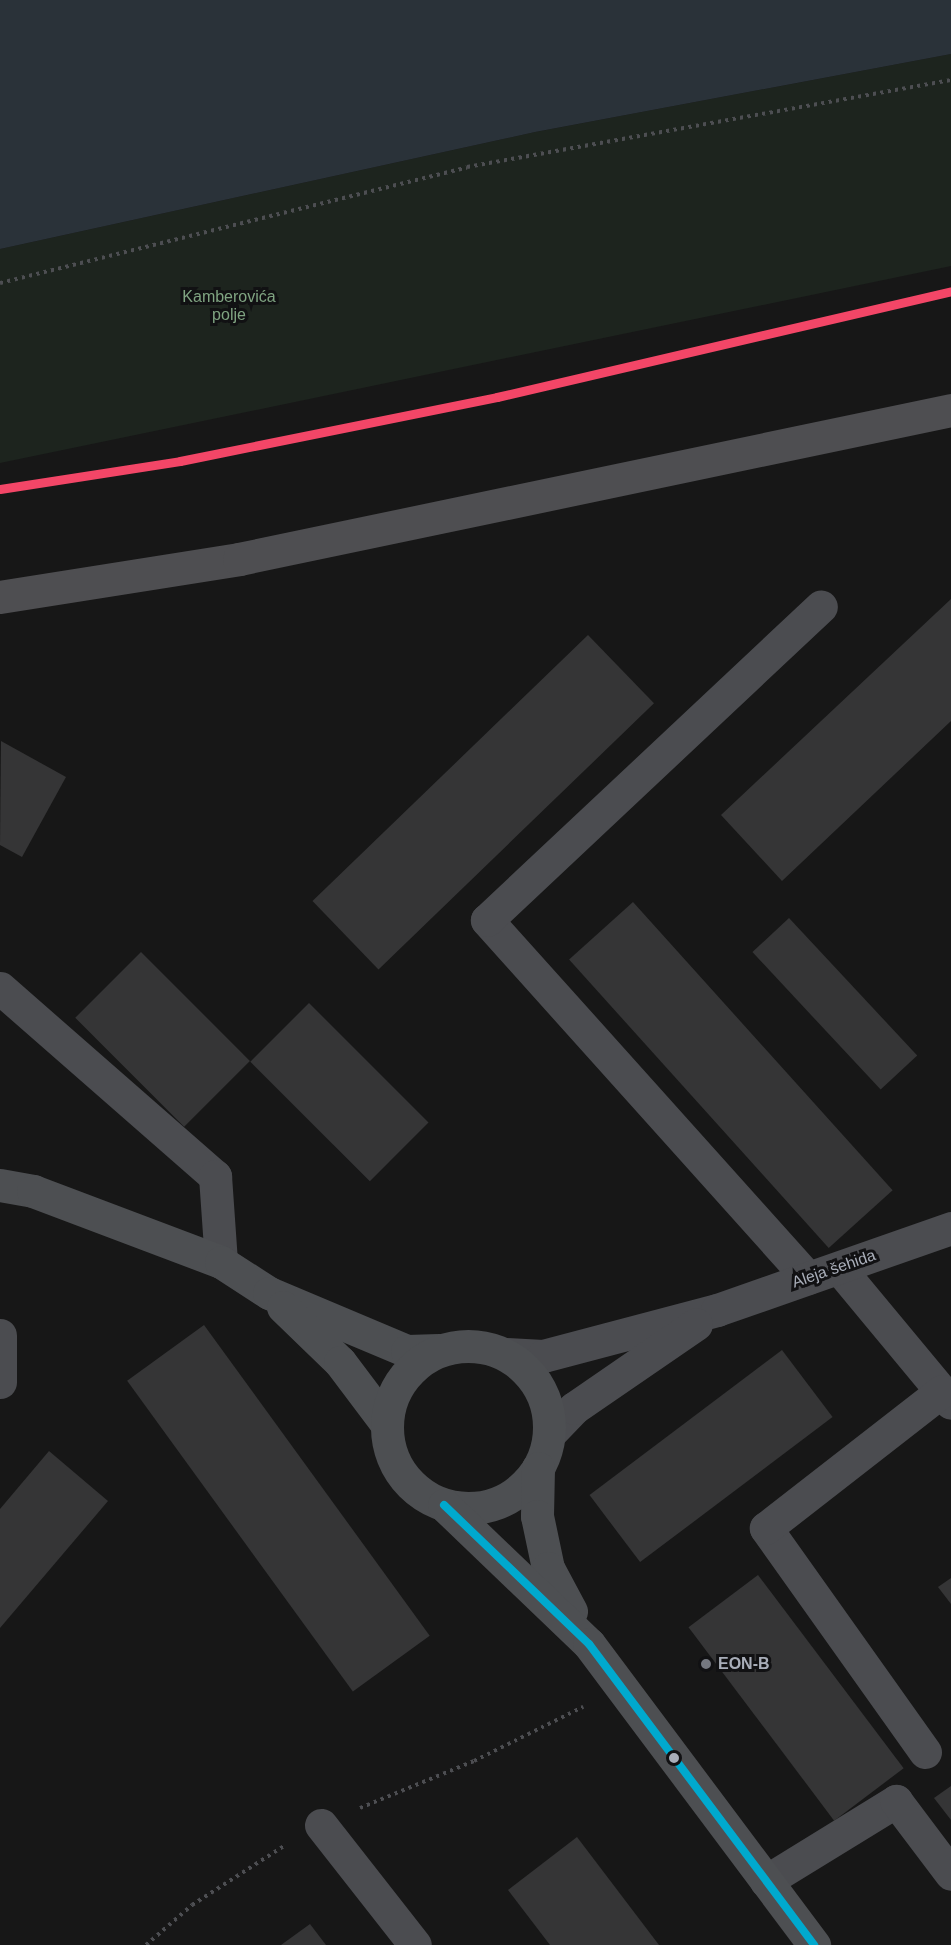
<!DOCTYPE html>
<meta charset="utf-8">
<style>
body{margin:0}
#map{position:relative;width:951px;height:1945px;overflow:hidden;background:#171717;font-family:Helvetica,sans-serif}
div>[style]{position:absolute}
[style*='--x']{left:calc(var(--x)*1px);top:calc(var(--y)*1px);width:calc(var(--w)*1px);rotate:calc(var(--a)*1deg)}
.green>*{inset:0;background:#1d241e}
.water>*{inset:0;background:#2a3239}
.building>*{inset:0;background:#353536;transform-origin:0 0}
.path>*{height:4px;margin-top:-2px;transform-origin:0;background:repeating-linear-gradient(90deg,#4d4e52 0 3px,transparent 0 7.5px)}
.minor>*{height:33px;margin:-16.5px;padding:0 16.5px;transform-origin:16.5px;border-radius:16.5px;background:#4b4c50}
.major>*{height:33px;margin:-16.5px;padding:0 16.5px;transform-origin:16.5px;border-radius:16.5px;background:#4d4f52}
.major>.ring{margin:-16.5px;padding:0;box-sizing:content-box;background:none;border:33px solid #4d4f52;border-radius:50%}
.highway>*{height:33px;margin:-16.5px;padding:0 16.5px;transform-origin:16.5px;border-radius:16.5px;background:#4e4e51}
.bus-1>*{height:8px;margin:-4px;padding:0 4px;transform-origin:4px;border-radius:4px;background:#00a9ce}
.rail-1>*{height:9px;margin:-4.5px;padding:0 4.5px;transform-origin:4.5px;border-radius:4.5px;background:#f34667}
.dots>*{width:16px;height:16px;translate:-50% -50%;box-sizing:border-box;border:3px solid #111113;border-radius:50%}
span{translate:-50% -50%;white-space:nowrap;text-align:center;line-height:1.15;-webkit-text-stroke:6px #111113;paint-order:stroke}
.park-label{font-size:16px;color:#7fa381}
.street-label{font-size:16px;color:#a8adb8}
.poi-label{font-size:16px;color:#a8adb8;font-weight:700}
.left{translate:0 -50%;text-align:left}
</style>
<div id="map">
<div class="green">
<div style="clip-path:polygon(951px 54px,951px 266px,0 463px,0 249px,535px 132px)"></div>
</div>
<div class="water">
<div style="clip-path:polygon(0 0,951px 0,951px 54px,535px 132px,0 249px)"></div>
</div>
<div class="building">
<div style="clip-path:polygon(951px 599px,951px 721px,782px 881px,721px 815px)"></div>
<div style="left:588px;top:635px;width:95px;height:383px;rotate:46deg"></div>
<div style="clip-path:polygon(1px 741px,66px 777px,22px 857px,0 845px)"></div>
<div style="left:633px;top:902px;width:388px;height:86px;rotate:48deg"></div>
<div style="left:789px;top:918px;width:188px;height:50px;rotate:47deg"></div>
<div style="left:141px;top:952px;width:154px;height:93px;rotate:45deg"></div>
<div style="left:309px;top:1003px;width:169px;height:83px;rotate:45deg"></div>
<div style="left:204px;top:1325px;width:384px;height:95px;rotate:54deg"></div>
<div style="left:782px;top:1350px;width:84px;height:241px;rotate:53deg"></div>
<div style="clip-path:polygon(49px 1451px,108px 1501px,0 1628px,0 1509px)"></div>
<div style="left:758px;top:1575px;width:242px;height:87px;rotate:53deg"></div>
<div style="clip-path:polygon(951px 1578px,951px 1604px,938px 1587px)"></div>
<div style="clip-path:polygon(951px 1786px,951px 1820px,934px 1798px)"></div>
<div style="clip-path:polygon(577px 1837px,659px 1945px,550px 1945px,508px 1890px)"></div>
<div style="clip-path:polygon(310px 1924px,326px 1945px,281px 1945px)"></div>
</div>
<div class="path">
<div style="--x:0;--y:283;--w:481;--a:-13.9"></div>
<div style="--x:467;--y:167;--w:492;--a:-10.2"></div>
<div style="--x:360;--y:1808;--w:123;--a:-22.4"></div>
<div style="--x:474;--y:1761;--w:122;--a:-26.4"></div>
<div style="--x:146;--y:1945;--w:61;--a:-41"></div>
<div style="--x:192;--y:1905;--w:109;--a:-32.7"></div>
</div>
<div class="minor">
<div style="--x:0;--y:988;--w:286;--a:41.2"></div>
<div style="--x:215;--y:1176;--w:86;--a:86"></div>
<div style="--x:839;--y:1268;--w:175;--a:50.3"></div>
<div style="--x:808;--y:1278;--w:481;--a:-131.9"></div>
<div style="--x:487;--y:920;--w:458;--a:-43.2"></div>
<div style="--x:0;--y:1335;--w:47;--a:90"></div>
<div style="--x:506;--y:1354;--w:37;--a:3"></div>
<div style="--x:543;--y:1356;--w:180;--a:-14.8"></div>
<div style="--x:717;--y:1310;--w:248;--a:-19.3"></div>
<div style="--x:549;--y:1434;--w:36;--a:-46"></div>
<div style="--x:574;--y:1408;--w:148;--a:-34.5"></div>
<div style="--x:925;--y:1752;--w:275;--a:-125.4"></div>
<div style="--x:766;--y:1528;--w:223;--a:-37.9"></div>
<div style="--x:321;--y:1825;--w:152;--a:51.9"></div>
<div style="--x:766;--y:1881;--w:153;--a:-31.6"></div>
<div style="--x:896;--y:1801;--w:91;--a:53"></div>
</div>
<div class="major">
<div style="--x:0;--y:1185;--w:34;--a:10"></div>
<div style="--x:33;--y:1191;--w:201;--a:20.7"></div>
<div style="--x:221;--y:1262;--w:57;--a:32.9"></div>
<div style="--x:269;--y:1293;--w:150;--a:22.8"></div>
<div style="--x:407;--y:1351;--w:32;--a:-2"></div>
<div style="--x:283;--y:1307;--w:79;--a:44"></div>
<div style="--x:340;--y:1362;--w:76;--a:53"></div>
<div class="ring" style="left:387px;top:1346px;width:129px;height:129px"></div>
<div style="--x:538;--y:1468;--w:48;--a:91.2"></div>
<div style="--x:537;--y:1516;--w:53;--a:78.1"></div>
<div style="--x:548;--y:1568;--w:49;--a:61.9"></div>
<div style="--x:444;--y:1505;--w:201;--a:43.8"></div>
<div style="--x:589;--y:1644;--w:376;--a:53.2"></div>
</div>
<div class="highway">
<div style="--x:0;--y:597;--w:242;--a:-9"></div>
<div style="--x:239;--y:559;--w:727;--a:-11.82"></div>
</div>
<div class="bus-1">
<div style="--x:444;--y:1505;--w:201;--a:43.8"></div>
<div style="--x:589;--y:1644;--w:376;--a:53.2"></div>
</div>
<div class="rail-1">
<div style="--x:0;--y:489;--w:182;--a:-8.8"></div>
<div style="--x:180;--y:461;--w:323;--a:-11.4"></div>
<div style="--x:497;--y:397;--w:466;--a:-13.1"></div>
</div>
<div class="dots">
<div style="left:706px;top:1664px;background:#757880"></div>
<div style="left:674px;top:1758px;background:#a8adb8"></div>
</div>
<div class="park-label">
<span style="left:229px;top:306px">Kamberovića<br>polje</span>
</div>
<div class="street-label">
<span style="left:834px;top:1269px;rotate:-19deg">Aleja šehida</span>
</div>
<div class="poi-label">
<span class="left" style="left:718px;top:1664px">EON-B</span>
</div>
</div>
